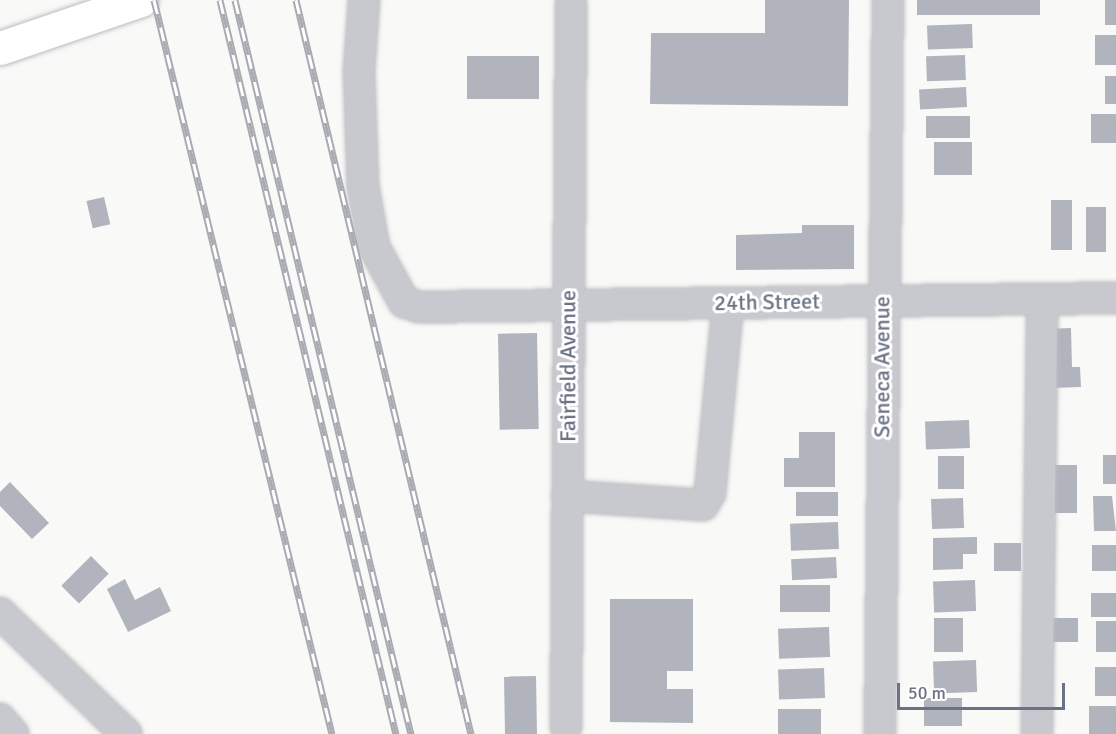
<!DOCTYPE html>
<style>
body{margin:0}
#map{position:relative;width:1116px;height:734px;overflow:hidden;background:#f9f9f7;font-family:Signika,sans-serif}
div>[style]{position:absolute}
[style*='--x']{left:calc(var(--x)*1px);top:calc(var(--y)*1px);width:calc(var(--w)*1px);rotate:calc(var(--a)*1deg)}
.building>*{inset:0;background:#b1b4bd;transform-origin:0 0}
.roads{filter:drop-shadow(0 0 2px #bbbcc1) drop-shadow(0 0 2px #bbbcc1)}
.minor>*{height:30px;margin:-15px;padding:0 15px;transform-origin:15px;border-radius:15px;background:#c8c9ce}
.major>*{height:33px;margin:-16.5px;padding:0 16.5px;transform-origin:16.5px;border-radius:16.5px;background:#fff}
.rail>*{height:7px;margin-top:-3.5px;transform-origin:0;background:repeating-linear-gradient(90deg,#fff 0 14px,#a8abb2 0 28px);box-sizing:border-box;border-block:2px solid #a8abb2}
span{translate:-50% -50%;white-space:nowrap;text-align:center;line-height:1.15;-webkit-text-stroke:6px #fff;paint-order:stroke}
.street-label{font-size:22px;color:#6a7286}
.scale{position:absolute;left:897px;top:683px;width:168px;height:27px;box-sizing:border-box;border:3px solid #6a7286;border-top:0;padding-left:8px;font-size:18px;line-height:21px;white-space:nowrap;color:#6a7286;-webkit-text-stroke:4px #fff;paint-order:stroke}
</style>
<div id="map">
<div class="building">
<div style="clip-path:polygon(765px 0,849px 0,848px 106px,650px 104px,651px 33px,765px 33px)"></div>
<div style="left:917px;top:0;width:123px;height:15px"></div>
<div style="left:1105px;top:0;width:11px;height:25px"></div>
<div style="left:972px;top:24px;width:24px;height:45px;rotate:88deg"></div>
<div style="left:1116px;top:35px;width:30px;height:21px;rotate:90deg"></div>
<div style="left:965px;top:55px;width:25px;height:39px;rotate:88deg"></div>
<div style="left:539px;top:56px;width:43px;height:72px;rotate:90deg"></div>
<div style="left:1105px;top:76px;width:11px;height:28px"></div>
<div style="left:966px;top:87px;width:20px;height:47px;rotate:87deg"></div>
<div style="left:1091px;top:114px;width:25px;height:29px"></div>
<div style="left:926px;top:116px;width:44px;height:22px"></div>
<div style="left:934px;top:142px;width:38px;height:33px"></div>
<div style="left:104px;top:197px;width:28px;height:18px;rotate:77deg"></div>
<div style="left:1051px;top:200px;width:21px;height:50px"></div>
<div style="left:1086px;top:207px;width:20px;height:45px"></div>
<div style="clip-path:polygon(802px 225px,854px 225px,854px 269px,736px 270px,736px 235px,802px 233px)"></div>
<div style="clip-path:polygon(1071px 328px,1072px 367px,1080px 367px,1081px 387px,1050px 388px,1048px 329px)"></div>
<div style="left:537px;top:333px;width:96px;height:39px;rotate:89deg"></div>
<div style="left:969px;top:420px;width:28px;height:44px;rotate:88deg"></div>
<div style="clip-path:polygon(799px 432px,835px 432px,835px 487px,784px 487px,784px 458px,799px 458px)"></div>
<div style="left:1103px;top:455px;width:13px;height:29px"></div>
<div style="left:938px;top:456px;width:26px;height:33px"></div>
<div style="left:1052px;top:465px;width:25px;height:48px"></div>
<div style="clip-path:polygon(10px 482px,49px 523px,32px 539px,0 506px,0 492px)"></div>
<div style="left:838px;top:492px;width:24px;height:42px;rotate:90deg"></div>
<div style="clip-path:polygon(1093px 496px,1112px 496px,1116px 531px,1094px 531px)"></div>
<div style="left:963px;top:498px;width:30px;height:32px;rotate:88deg"></div>
<div style="left:838px;top:522px;width:27px;height:48px;rotate:88deg"></div>
<div style="clip-path:polygon(977px 537px,977px 554px,963px 554px,963px 569px,933px 570px,933px 538px)"></div>
<div style="left:994px;top:543px;width:27px;height:28px"></div>
<div style="left:1116px;top:545px;width:26px;height:24px;rotate:90deg"></div>
<div style="left:91px;top:556px;width:25px;height:42px;rotate:45deg"></div>
<div style="left:836px;top:557px;width:21px;height:45px;rotate:87deg"></div>
<div style="clip-path:polygon(125px 579px,135px 600px,160px 587px,171px 611px,128px 632px,107px 589px)"></div>
<div style="left:975px;top:580px;width:31px;height:42px;rotate:88deg"></div>
<div style="left:830px;top:585px;width:27px;height:50px;rotate:90deg"></div>
<div style="left:1091px;top:593px;width:25px;height:24px"></div>
<div style="clip-path:polygon(610px 599px,693px 599px,693px 671px,667px 671px,667px 689px,693px 689px,693px 723px,610px 722px)"></div>
<div style="left:934px;top:618px;width:29px;height:34px"></div>
<div style="left:1078px;top:618px;width:24px;height:27px;rotate:90deg"></div>
<div style="left:1096px;top:621px;width:20px;height:31px"></div>
<div style="left:829px;top:627px;width:30px;height:51px;rotate:88deg"></div>
<div style="left:976px;top:660px;width:32px;height:43px;rotate:88deg"></div>
<div style="left:1095px;top:667px;width:21px;height:29px"></div>
<div style="left:824px;top:668px;width:30px;height:46px;rotate:88deg"></div>
<div style="left:536px;top:676px;width:58px;height:32px;rotate:89deg"></div>
<div style="left:962px;top:698px;width:28px;height:38px;rotate:90deg"></div>
<div style="left:1116px;top:706px;width:28px;height:27px;rotate:90deg"></div>
<div style="left:821px;top:709px;width:25px;height:43px;rotate:90deg"></div>
</div>
<div class="roads">
<div class="minor">
<div style="--x:364;--y:0;--w:72;--a:94"></div>
<div style="--x:359;--y:72;--w:114;--a:88"></div>
<div style="--x:363;--y:186;--w:62;--a:79.8"></div>
<div style="--x:374;--y:247;--w:63;--a:61.4"></div>
<div style="--x:404;--y:302;--w:16;--a:18"></div>
<div style="--x:419;--y:307;--w:697;--a:-0.74"></div>
<div style="--x:567;--y:496;--w:136;--a:3.8"></div>
<div style="--x:703;--y:505;--w:14;--a:-60"></div>
<div style="--x:710;--y:493;--w:191;--a:-84.6"></div>
<div style="--x:0;--y:613;--w:175;--a:43.8"></div>
<div style="--x:0;--y:719;--w:20;--a:49"></div>
<div style="--x:566;--y:727;--w:723;--a:-89.6"></div>
<div style="--x:880;--y:734;--w:734;--a:-89.38"></div>
<div style="--x:1037;--y:734;--w:435;--a:-89.3"></div>
</div>
<div class="major">
<div style="--x:0;--y:48;--w:149;--a:-18.8"></div>
</div>
</div>
<div class="rail">
<div style="--x:154;--y:0;--w:755;--a:76.37"></div>
<div style="--x:220;--y:0;--w:755;--a:76.52"></div>
<div style="--x:235;--y:0;--w:755;--a:76.52"></div>
<div style="--x:296;--y:0;--w:755;--a:76.59"></div>
</div>
<div class="street-label">
<span style="left:767px;top:302px;rotate:-1deg">24th Street</span>
<span style="left:568px;top:366px;rotate:-90deg">Fairfield Avenue</span>
<span style="left:882px;top:367px;rotate:-90deg">Seneca Avenue</span>
</div>
<div class="scale">50 m</div>
</div>
